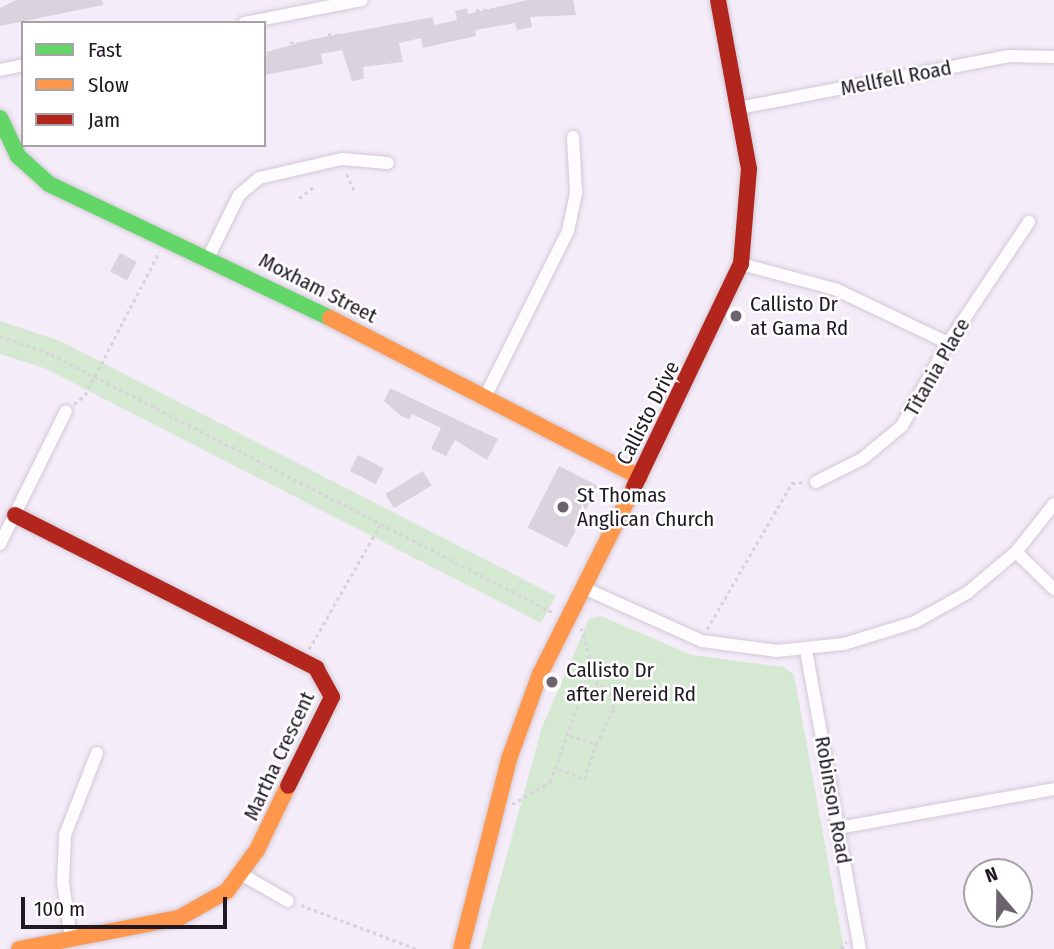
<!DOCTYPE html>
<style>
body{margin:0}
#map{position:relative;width:1054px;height:949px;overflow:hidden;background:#f5ecf9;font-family:"Fira Sans Condensed",sans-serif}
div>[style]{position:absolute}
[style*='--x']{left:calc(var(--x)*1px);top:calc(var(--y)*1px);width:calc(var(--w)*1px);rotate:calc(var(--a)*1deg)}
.green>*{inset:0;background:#d5e8d2}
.building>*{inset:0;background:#dad3de;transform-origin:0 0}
.path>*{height:2.5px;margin-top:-1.25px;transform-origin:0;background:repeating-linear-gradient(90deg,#d6d4d8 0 3.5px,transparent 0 7px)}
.roads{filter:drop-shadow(0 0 2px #d1c9d4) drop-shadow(0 0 2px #d1c9d4)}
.street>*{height:12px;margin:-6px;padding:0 6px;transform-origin:6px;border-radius:6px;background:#fefcfe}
.fast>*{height:16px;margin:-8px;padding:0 8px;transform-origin:8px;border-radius:8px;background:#63d668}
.slow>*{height:16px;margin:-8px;padding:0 8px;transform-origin:8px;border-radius:8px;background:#ff974d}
.jam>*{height:16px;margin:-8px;padding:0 8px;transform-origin:8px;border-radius:8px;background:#b3261e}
.dots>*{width:19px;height:19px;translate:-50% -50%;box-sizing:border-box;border:4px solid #fff;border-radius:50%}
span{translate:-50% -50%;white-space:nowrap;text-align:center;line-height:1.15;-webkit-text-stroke:5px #fff;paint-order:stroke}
.street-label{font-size:21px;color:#201923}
.poi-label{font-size:21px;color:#201923}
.left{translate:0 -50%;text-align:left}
.legend{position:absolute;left:21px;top:21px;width:245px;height:126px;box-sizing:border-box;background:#fff;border:2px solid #a6a3a7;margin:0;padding:9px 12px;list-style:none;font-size:21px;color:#201923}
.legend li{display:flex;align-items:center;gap:14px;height:35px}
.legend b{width:35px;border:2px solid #a6a3a7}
.north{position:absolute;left:963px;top:858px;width:70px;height:70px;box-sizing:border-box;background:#fff;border:2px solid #a6a3a7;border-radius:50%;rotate:340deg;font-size:19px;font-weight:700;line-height:28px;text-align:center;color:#201923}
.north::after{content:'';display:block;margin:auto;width:24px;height:32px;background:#6b636e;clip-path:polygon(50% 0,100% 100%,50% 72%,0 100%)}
.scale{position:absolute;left:21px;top:897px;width:206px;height:32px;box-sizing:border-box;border:4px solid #201923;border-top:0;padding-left:9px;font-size:21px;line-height:24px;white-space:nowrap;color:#201923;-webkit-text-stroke:5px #fff;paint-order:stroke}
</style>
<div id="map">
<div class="green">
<div style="clip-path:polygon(0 321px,60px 341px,556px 596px,541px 623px,44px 368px,0 354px)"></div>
<div style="clip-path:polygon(601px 616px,692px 655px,784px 667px,794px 675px,844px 949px,481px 949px,542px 727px,589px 619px)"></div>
</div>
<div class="building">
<div style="clip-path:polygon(16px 0,102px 0,103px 5px,0 26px,0 8px)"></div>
<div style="clip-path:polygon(527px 0,573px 0,576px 15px,530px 17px,532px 27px,517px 30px,515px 23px,475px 30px,476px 36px,423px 48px,421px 38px,399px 43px,403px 62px,363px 67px,364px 79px,352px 81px,342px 50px,321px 54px,323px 64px,264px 75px,267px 52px,308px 40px,433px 17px,434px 25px,457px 20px,455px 11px,467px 8px,468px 14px)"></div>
<div style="left:120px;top:253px;width:19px;height:21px;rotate:28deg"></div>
<div style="clip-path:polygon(390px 388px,498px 439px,487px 460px,455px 440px,446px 456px,431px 449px,441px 428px,412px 414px,409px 420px,400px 415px,384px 401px)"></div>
<div style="left:358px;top:455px;width:29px;height:18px;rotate:27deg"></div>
<div style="left:559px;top:466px;width:44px;height:69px;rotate:27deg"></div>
<div style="left:423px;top:471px;width:17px;height:44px;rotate:59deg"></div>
</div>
<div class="path">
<div style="--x:476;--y:10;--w:18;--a:-3"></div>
<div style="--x:328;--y:34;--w:12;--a:5"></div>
<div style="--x:290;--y:43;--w:14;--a:0"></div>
<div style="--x:264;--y:46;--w:8;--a:45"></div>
<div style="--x:347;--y:174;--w:20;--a:66"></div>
<div style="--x:299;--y:198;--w:20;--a:-37"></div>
<div style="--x:0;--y:336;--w:54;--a:19.4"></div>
<div style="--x:51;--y:354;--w:566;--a:27.24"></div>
<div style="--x:74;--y:404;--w:14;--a:-39"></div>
<div style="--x:85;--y:395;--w:161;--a:-62.6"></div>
<div style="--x:707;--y:629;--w:169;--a:-59.8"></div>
<div style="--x:792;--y:483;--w:13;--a:-4"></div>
<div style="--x:309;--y:649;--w:143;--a:-60.2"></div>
<div style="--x:570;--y:735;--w:28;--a:19"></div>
<div style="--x:596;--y:744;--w:39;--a:-63"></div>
<div style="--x:614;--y:709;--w:19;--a:-106"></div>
<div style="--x:609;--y:691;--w:13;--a:-153"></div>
<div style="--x:597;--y:685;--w:59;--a:-105.7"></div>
<div style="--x:559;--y:769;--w:27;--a:22"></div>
<div style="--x:584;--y:779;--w:37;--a:-71"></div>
<div style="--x:512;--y:804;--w:44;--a:-30.1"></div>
<div style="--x:550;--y:782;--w:88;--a:-70.1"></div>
<div style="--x:580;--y:699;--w:22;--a:-39"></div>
<div style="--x:301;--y:905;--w:124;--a:20.8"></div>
<div style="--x:841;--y:949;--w:9;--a:-54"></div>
</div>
<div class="roads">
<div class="street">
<div style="--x:244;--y:23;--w:120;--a:-11"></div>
<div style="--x:0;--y:70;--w:24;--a:-12"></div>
<div style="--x:739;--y:108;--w:275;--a:-10.9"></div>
<div style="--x:1009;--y:56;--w:45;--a:1.3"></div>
<div style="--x:209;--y:256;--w:68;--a:-63.8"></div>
<div style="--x:239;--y:195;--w:26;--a:-40"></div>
<div style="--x:259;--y:178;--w:85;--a:-12.9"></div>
<div style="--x:342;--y:159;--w:46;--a:5"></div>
<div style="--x:741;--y:264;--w:97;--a:14.9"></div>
<div style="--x:835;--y:289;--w:125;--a:25.5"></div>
<div style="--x:486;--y:395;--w:183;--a:-63.4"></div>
<div style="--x:568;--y:231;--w:40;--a:-78"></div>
<div style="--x:576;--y:192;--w:55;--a:-93.1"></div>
<div style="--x:816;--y:482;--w:51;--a:-26.6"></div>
<div style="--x:862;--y:459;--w:52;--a:-39.5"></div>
<div style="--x:902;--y:426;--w:95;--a:-61"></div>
<div style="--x:948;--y:343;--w:146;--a:-56.2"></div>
<div style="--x:0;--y:544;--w:148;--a:-63.6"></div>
<div style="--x:1016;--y:552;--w:53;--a:44.2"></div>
<div style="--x:584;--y:588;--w:129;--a:24.2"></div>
<div style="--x:702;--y:641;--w:76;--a:7.6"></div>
<div style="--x:777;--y:651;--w:67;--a:-6"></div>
<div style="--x:844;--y:644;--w:74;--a:-17.2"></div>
<div style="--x:915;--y:622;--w:60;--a:-29.1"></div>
<div style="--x:967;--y:593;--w:64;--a:-39.9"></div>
<div style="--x:1016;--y:552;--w:61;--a:-51.6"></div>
<div style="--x:806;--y:650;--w:304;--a:79.8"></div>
<div style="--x:838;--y:828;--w:219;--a:-10.2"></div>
<div style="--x:241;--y:874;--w:54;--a:29.9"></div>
<div style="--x:71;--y:939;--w:57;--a:-98.1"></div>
<div style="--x:63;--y:883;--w:48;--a:-87.6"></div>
<div style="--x:65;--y:835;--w:88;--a:-68.7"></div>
</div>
<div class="fast">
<div style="--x:0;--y:118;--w:42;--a:64.7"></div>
<div style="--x:18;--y:156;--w:42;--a:42.1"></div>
<div style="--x:49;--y:184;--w:311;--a:25.5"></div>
</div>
<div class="slow">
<div style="--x:330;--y:318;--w:348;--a:27.2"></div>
<div style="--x:19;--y:949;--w:163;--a:-11"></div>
<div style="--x:179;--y:918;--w:55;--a:-29.4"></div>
<div style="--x:227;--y:891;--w:51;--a:-53.8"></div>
<div style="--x:257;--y:850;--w:71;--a:-64.2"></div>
<div style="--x:461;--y:949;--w:196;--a:-75.8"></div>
<div style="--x:509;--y:759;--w:90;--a:-70"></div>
<div style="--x:540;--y:674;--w:209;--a:-63.3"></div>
</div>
<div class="jam">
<div style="--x:634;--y:487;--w:247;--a:-64.4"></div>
<div style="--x:741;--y:264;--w:95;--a:-85.2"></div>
<div style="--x:749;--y:169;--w:172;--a:-100.4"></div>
<div style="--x:15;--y:515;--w:338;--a:26.9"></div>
<div style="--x:316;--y:668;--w:33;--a:61"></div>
<div style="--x:332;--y:697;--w:99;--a:116.3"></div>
</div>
</div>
<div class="dots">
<div style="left:736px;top:316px;background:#6b636e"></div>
<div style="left:563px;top:507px;background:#6b636e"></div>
<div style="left:552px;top:682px;background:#6b636e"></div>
</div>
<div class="street-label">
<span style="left:896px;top:78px;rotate:-11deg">Mellfell Road</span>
<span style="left:318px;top:288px;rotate:27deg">Moxham Street</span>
<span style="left:937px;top:367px;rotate:-60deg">Titania Place</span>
<span style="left:648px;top:413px;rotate:-63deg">Callisto Drive</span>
<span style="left:279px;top:756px;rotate:-65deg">Martha Crescent</span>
<span style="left:833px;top:800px;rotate:80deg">Robinson Road</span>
</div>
<div class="poi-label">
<span class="left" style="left:750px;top:316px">Callisto Dr<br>at Gama Rd</span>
<span class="left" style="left:577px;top:507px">St Thomas<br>Anglican Church</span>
<span class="left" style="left:566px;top:682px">Callisto Dr<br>after Nereid Rd</span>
</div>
<ul class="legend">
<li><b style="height:9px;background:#63d668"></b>Fast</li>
<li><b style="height:9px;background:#ff974d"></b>Slow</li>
<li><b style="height:9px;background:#b3261e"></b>Jam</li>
</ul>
<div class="north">N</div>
<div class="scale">100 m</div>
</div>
